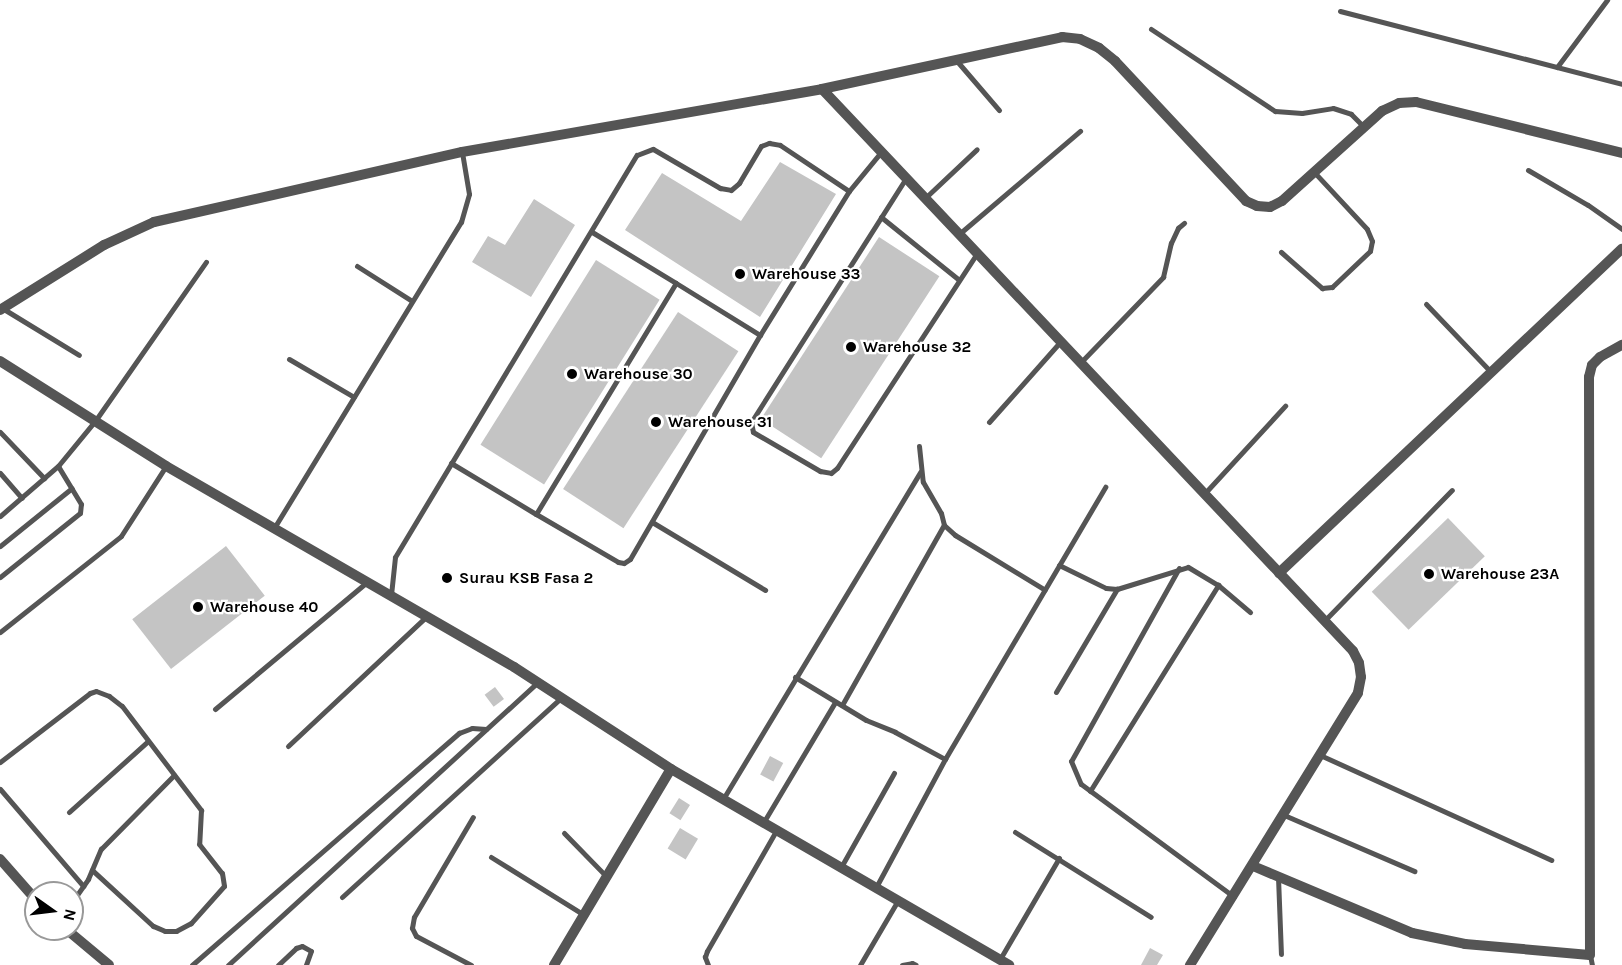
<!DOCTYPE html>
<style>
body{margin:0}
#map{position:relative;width:1622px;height:965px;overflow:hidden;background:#fff;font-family:Karla,sans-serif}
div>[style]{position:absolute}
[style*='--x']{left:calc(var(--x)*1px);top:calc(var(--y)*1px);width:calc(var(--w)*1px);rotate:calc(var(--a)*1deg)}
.building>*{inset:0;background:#c4c4c4;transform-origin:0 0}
.lane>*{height:5px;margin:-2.5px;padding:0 2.5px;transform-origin:2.5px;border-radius:2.5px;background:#555}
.street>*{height:10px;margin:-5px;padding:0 5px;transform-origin:5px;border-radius:5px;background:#555}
.dots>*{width:16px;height:16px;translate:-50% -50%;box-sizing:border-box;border:3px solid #fff;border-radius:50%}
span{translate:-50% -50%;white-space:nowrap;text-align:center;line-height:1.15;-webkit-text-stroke:4.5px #fff;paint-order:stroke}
.poi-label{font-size:16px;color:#000;font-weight:700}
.left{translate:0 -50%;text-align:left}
.north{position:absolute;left:24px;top:881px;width:60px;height:60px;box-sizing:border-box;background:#fff;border:2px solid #999;border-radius:50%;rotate:104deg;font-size:16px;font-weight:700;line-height:24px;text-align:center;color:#000}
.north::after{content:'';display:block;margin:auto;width:21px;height:27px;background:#000;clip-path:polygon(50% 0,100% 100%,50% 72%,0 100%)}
</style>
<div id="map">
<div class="building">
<div style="clip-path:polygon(780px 162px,836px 194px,760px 317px,625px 230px,662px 173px,741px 221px)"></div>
<div style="clip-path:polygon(534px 199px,575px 225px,531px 297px,472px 262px,488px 236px,505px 245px)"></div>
<div style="left:879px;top:237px;width:72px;height:217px;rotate:33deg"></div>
<div style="left:596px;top:260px;width:75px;height:218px;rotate:32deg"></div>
<div style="left:678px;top:312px;width:72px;height:211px;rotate:33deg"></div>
<div style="left:1448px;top:518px;width:53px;height:106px;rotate:46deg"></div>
<div style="left:226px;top:546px;width:63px;height:119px;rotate:52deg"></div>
<div style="left:495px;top:687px;width:15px;height:13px;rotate:53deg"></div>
<div style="left:770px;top:756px;width:15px;height:21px;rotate:28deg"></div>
<div style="left:679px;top:798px;width:13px;height:18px;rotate:32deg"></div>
<div style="left:680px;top:828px;width:21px;height:24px;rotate:31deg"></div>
<div style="clip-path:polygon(1150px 948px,1163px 955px,1157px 965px,1141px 965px)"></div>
</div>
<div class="lane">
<div style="--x:1340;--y:11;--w:291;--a:14.5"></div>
<div style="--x:1151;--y:29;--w:149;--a:33.5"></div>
<div style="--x:1275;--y:111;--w:27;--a:4"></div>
<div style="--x:1302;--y:113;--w:31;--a:-9"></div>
<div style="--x:1333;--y:108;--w:19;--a:18"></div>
<div style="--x:1351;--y:114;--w:18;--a:45"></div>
<div style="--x:956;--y:60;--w:66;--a:49.3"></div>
<div style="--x:1557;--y:67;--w:84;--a:-53.3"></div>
<div style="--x:1528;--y:170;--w:69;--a:30.3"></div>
<div style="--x:1588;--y:205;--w:42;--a:35.2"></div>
<div style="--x:906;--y:178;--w:289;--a:122.4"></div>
<div style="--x:751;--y:422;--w:10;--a:79"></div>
<div style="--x:753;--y:432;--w:78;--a:30.2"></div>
<div style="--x:820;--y:471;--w:11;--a:10"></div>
<div style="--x:831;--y:473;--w:8;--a:-40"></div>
<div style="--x:837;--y:468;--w:257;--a:-56.9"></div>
<div style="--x:925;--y:198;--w:71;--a:-43.3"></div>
<div style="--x:881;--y:217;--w:100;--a:38.9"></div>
<div style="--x:592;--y:232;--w:98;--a:31.3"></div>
<div style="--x:959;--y:234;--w:159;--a:-40.4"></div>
<div style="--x:1281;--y:252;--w:55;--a:41.3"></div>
<div style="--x:1322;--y:288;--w:10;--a:-6"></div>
<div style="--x:1332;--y:287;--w:52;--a:-43.5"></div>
<div style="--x:1370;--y:251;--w:10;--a:-79"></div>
<div style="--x:1372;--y:241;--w:13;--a:-113"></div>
<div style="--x:1367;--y:229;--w:78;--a:-132.9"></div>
<div style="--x:357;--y:266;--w:65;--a:32.5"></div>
<div style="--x:1426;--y:304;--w:94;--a:46.3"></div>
<div style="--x:2;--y:308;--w:90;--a:31.4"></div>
<div style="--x:289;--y:359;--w:75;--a:30.3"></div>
<div style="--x:1080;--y:363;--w:120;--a:-46"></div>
<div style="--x:1163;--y:277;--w:35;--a:-77"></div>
<div style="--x:1171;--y:243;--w:17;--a:-65"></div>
<div style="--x:1178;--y:228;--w:8;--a:-40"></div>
<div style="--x:989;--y:422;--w:107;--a:-48.4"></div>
<div style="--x:0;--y:432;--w:64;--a:46.3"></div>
<div style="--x:919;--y:446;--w:36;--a:84"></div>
<div style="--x:923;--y:482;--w:36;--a:60"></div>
<div style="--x:941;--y:513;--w:12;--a:76"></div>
<div style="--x:944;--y:525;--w:15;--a:42"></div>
<div style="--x:955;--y:535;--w:105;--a:31.4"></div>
<div style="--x:451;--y:463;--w:99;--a:31"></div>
<div style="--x:536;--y:514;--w:270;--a:-58.8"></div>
<div style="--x:676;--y:283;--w:99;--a:31.8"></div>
<div style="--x:760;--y:335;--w:169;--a:-58.3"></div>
<div style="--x:849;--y:191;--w:50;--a:-50.6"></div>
<div style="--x:0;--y:473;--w:33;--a:49"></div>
<div style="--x:1204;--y:494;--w:120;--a:-47.4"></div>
<div style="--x:536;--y:514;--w:95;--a:30.3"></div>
<div style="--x:618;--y:562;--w:6;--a:9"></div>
<div style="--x:624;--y:563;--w:7;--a:-34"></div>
<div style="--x:630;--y:559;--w:259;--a:-59.9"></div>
<div style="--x:0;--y:516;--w:77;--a:-40.8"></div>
<div style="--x:58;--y:466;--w:58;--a:-50.6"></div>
<div style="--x:95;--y:421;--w:194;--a:-55.1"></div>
<div style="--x:652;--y:522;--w:132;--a:31"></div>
<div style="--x:274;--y:528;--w:359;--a:-58.6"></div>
<div style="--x:461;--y:222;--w:29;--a:-74"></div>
<div style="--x:469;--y:194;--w:43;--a:-99.5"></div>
<div style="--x:0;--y:546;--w:92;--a:-38.9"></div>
<div style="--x:1059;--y:565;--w:52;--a:26.1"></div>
<div style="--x:1106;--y:588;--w:11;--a:5"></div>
<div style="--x:1117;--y:589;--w:74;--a:-17.2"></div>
<div style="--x:1188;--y:567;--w:35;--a:31"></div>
<div style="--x:1218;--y:585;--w:42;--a:40.2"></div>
<div style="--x:1179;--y:568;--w:221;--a:119.2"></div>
<div style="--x:1071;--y:761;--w:25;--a:67"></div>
<div style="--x:1081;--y:784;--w:190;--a:36.4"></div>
<div style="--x:0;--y:577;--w:102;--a:-38.7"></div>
<div style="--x:80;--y:513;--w:9;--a:-84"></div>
<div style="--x:81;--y:504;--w:44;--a:-121.2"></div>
<div style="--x:391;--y:595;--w:38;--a:-84"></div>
<div style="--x:395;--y:557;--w:469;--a:-59"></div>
<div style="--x:637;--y:155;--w:17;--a:-21"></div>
<div style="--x:653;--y:149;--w:78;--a:30.2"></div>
<div style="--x:720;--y:188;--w:11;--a:10"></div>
<div style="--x:731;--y:190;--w:11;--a:-41"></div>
<div style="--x:739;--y:183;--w:43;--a:-59.3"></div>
<div style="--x:761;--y:146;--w:9;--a:-21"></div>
<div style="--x:769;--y:143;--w:11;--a:10"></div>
<div style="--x:780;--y:145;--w:83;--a:33.7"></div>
<div style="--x:1324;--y:621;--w:183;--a:-45.7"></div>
<div style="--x:0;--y:632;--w:154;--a:-38.4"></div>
<div style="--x:121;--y:536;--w:83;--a:-57.3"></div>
<div style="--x:795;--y:677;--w:83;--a:31.2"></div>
<div style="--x:866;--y:720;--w:31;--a:22"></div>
<div style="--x:895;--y:732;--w:57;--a:28.4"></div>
<div style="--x:1056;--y:692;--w:120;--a:-59.4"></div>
<div style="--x:842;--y:705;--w:207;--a:-60.5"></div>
<div style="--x:215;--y:709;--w:198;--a:-39.9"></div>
<div style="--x:288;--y:746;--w:190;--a:-43.1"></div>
<div style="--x:1320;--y:755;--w:254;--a:24.4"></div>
<div style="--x:0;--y:762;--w:113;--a:-37.5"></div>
<div style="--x:90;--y:693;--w:6;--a:-18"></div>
<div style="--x:96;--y:691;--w:14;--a:21"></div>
<div style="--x:109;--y:696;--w:16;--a:38"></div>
<div style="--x:122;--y:706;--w:131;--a:52.8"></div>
<div style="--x:201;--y:810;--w:34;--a:93"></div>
<div style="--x:199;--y:844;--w:37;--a:52"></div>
<div style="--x:222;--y:873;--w:13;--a:81"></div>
<div style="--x:224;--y:886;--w:50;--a:131.7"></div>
<div style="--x:191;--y:923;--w:17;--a:152"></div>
<div style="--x:176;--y:931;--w:11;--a:180"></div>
<div style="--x:165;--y:931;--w:13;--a:-157"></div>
<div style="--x:153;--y:926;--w:83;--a:-137.4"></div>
<div style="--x:0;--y:789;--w:128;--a:49.4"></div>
<div style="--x:1090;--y:791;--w:243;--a:-58.1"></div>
<div style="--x:723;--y:799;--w:382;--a:-58.9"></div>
<div style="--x:69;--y:812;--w:106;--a:-41.9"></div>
<div style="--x:1284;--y:815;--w:142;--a:23.3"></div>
<div style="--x:763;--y:823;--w:141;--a:-59.2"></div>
<div style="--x:1015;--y:832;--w:160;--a:32"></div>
<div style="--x:564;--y:833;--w:62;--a:45.7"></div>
<div style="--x:491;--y:857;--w:110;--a:31.9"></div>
<div style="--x:841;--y:867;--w:108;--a:-60.6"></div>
<div style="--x:1278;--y:877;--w:77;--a:87.8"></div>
<div style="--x:875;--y:889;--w:148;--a:-61.7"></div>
<div style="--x:945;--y:759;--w:316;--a:-59.5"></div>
<div style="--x:342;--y:897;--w:296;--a:-42.3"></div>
<div style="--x:72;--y:902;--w:28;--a:-55"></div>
<div style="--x:88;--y:879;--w:33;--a:-67"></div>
<div style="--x:101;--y:849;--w:104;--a:-45.4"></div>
<div style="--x:1590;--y:955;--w:10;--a:79"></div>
<div style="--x:1000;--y:959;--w:117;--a:-59.7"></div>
<div style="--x:192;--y:965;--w:354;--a:-41"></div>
<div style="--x:459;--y:733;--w:14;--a:-21"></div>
<div style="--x:472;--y:728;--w:14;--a:4"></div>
<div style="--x:228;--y:965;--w:418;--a:-42.4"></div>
<div style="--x:278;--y:965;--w:25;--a:-43"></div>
<div style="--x:296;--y:948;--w:6;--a:-18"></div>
<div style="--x:302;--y:946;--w:10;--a:29"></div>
<div style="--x:311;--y:951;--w:15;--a:110"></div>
<div style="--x:471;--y:965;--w:62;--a:-152.2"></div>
<div style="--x:416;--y:936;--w:9;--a:-117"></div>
<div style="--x:412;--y:928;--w:11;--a:-80"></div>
<div style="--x:414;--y:917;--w:116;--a:-59.5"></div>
<div style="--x:708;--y:965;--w:9;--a:-111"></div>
<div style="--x:705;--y:957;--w:6;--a:-72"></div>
<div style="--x:707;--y:951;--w:138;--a:-60.1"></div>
<div style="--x:860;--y:965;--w:73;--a:-59.6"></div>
<div style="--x:902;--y:965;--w:10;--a:-11"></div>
<div style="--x:912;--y:963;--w:4;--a:27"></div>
</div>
<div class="street">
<div style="--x:822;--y:89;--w:773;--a:46.62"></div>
<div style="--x:1353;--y:651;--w:13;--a:63"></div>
<div style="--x:1359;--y:663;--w:14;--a:82"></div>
<div style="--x:1361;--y:677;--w:16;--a:101"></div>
<div style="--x:1358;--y:693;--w:320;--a:121.7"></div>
<div style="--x:0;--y:310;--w:123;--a:-32"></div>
<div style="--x:104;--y:245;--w:55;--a:-24.7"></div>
<div style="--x:154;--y:222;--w:316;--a:-12.8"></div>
<div style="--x:462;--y:152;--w:365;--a:-9.9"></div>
<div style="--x:822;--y:89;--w:246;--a:-12.2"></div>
<div style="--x:1062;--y:37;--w:18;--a:6"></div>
<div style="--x:1080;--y:39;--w:21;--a:25"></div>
<div style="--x:1099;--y:48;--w:21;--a:39"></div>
<div style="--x:1115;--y:61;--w:192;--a:46.9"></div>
<div style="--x:1246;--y:201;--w:12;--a:24"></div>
<div style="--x:1257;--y:206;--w:13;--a:4"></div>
<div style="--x:1270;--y:207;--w:13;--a:-27"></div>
<div style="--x:1282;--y:201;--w:135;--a:-42"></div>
<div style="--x:1382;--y:111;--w:19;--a:-25"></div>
<div style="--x:1399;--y:103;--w:17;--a:-3"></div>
<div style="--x:1416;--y:102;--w:212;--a:13.9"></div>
<div style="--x:0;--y:361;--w:196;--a:32.3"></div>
<div style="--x:166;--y:466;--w:402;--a:30"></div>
<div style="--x:514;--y:667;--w:187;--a:33"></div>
<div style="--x:671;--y:769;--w:391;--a:30.1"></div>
<div style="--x:1279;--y:573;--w:472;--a:-43.4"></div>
<div style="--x:0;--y:859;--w:55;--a:48.7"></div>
<div style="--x:1253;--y:866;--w:173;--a:22.8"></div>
<div style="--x:1412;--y:933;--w:54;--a:11.7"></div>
<div style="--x:1465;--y:944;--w:125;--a:5"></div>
<div style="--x:1590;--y:955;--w:578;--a:-90.1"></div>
<div style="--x:1589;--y:377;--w:12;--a:-76"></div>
<div style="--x:1592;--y:365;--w:11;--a:-45"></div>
<div style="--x:1600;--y:357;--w:25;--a:-29"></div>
<div style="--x:66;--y:929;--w:56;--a:39.9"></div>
<div style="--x:554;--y:965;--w:228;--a:-59.2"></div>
</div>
<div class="dots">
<div style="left:740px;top:274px;background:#000"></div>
<div style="left:851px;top:347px;background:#000"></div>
<div style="left:572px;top:374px;background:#000"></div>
<div style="left:656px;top:422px;background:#000"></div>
<div style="left:1429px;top:574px;background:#000"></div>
<div style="left:447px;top:578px;background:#000"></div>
<div style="left:198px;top:607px;background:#000"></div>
</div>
<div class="poi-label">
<span class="left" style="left:752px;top:274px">Warehouse 33</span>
<span class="left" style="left:863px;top:347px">Warehouse 32</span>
<span class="left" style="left:584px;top:374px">Warehouse 30</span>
<span class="left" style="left:668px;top:422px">Warehouse 31</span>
<span class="left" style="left:1441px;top:574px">Warehouse 23A</span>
<span class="left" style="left:459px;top:578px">Surau KSB Fasa 2</span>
<span class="left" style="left:210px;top:607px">Warehouse 40</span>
</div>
<div class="north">N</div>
</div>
